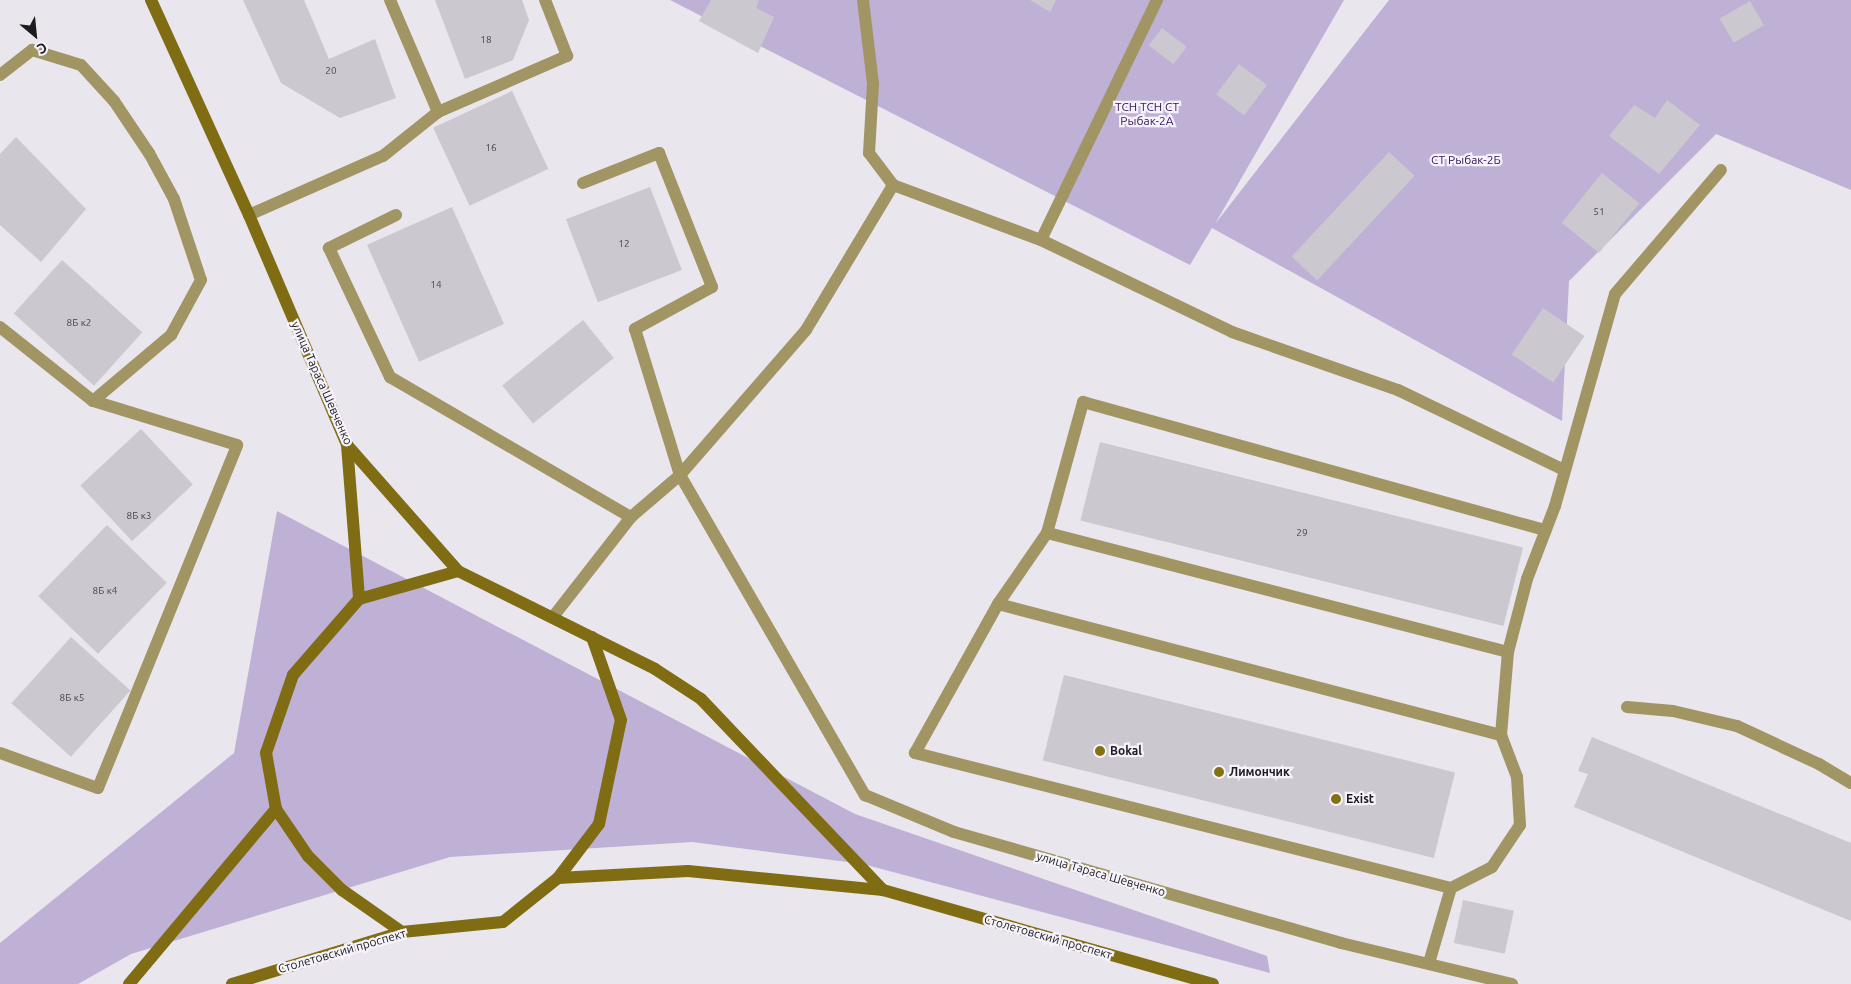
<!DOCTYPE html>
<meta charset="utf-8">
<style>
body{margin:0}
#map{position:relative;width:1851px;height:984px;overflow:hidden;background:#e9e6ee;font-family:Ubuntu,sans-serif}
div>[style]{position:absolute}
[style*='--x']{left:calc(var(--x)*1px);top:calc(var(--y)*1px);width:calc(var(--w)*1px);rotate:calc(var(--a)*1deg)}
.green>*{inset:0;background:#bfb0d6}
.building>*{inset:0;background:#cbc8d0;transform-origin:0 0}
.lane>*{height:12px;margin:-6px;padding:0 6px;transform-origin:6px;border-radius:6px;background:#a19564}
.secondary>*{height:12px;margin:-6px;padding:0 6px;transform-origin:6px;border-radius:6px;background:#7f6c13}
.dots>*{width:14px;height:14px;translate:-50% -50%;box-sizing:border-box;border:2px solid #f6f3fc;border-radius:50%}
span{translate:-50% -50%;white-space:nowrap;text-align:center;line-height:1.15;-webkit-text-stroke:4.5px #f6f3fc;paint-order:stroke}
.number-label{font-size:10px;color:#48464a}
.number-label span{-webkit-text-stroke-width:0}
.park-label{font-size:12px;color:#38125b}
.street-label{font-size:12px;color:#1c1b1d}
.poi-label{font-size:12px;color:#1c1b1d;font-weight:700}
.left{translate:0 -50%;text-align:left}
.north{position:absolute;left:10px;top:10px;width:50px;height:50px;-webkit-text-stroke:4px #f6f3fc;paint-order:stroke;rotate:152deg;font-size:14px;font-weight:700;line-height:20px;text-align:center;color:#1c1b1d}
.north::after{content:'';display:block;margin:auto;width:18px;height:22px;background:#1c1b1d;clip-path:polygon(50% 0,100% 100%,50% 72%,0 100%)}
</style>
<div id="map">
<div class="green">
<div style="clip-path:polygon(670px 0,1344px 0,1215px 224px,1389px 0,1851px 0,1851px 190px,1716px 134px,1569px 281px,1562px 421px,1212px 228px,1190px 265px)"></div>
<div style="clip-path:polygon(277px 511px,855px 814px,1267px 956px,1270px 973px,863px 864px,692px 842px,450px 857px,131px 954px,78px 984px,0 984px,0 943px,234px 753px)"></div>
</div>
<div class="building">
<div style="clip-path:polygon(243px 0,304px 0,329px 59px,375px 39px,396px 98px,340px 118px,281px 83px)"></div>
<div style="clip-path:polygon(435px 0,522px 0,529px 20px,513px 60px,465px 79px)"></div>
<div style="clip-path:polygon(711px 0,759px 0,756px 8px,774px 17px,758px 53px,699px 21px)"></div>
<div style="clip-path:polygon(1030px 0,1056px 0,1050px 12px)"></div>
<div style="left:1750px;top:1px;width:28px;height:35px;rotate:60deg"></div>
<div style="left:1162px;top:28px;width:31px;height:22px;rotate:37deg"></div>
<div style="left:1239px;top:64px;width:35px;height:38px;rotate:37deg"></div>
<div style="left:512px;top:91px;width:86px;height:87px;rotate:65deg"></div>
<div style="clip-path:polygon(1667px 100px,1700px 125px,1659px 174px,1609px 136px,1634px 105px,1655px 118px)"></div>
<div style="clip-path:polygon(16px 137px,86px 209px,41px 262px,0 225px,0 154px)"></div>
<div style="left:1389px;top:152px;width:35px;height:143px;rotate:43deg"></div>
<div style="left:1602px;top:173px;width:48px;height:64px;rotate:39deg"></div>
<div style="left:650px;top:187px;width:89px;height:90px;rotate:69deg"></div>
<div style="left:452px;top:207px;width:128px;height:93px;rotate:66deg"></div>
<div style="left:62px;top:260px;width:108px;height:72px;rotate:42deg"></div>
<div style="left:1543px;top:308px;width:50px;height:56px;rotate:34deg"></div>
<div style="left:583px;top:320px;width:49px;height:104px;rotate:51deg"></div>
<div style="left:141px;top:429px;width:76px;height:83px;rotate:47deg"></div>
<div style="left:1100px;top:442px;width:436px;height:81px;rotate:14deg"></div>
<div style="left:107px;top:525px;width:83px;height:99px;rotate:44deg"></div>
<div style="left:71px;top:637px;width:80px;height:89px;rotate:42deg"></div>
<div style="left:1064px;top:675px;width:403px;height:88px;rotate:14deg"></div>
<div style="clip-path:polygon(1592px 737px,1851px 843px,1851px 921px,1574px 807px,1588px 774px,1578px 771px)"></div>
<div style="left:1463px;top:900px;width:52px;height:44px;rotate:12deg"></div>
</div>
<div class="lane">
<div style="--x:390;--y:0;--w:122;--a:66.8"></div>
<div style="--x:863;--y:0;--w:85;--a:83.2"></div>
<div style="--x:873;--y:84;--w:69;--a:93.3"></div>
<div style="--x:869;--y:153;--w:40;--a:53"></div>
<div style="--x:893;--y:185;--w:158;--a:20.4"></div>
<div style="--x:1041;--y:240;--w:212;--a:25.7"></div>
<div style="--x:1232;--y:332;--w:176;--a:19.3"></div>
<div style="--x:1398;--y:390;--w:184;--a:25.7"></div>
<div style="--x:0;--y:75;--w:41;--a:-38"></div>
<div style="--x:32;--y:50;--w:51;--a:17"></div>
<div style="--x:81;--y:65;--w:49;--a:47.5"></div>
<div style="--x:114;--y:101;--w:63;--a:56.1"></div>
<div style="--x:149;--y:153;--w:52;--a:61.5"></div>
<div style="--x:174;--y:199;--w:85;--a:71.6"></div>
<div style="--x:201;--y:280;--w:63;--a:118.6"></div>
<div style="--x:171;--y:335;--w:102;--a:139.8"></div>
<div style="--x:93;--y:401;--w:119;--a:-141.5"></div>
<div style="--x:583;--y:183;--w:82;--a:-21.5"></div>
<div style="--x:659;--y:153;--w:144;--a:68.4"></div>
<div style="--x:712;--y:287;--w:88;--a:151.4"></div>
<div style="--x:635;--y:329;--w:153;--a:72.9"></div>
<div style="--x:680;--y:475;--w:370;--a:60"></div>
<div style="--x:865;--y:795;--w:96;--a:22.6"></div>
<div style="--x:954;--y:832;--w:403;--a:16"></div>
<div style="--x:1341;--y:943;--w:176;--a:13.5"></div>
<div style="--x:249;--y:215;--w:146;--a:-23.8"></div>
<div style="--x:383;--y:156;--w:70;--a:-38.7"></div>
<div style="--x:438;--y:112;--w:141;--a:-23.5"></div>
<div style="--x:567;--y:56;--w:60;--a:-111.4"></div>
<div style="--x:396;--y:215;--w:75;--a:153.8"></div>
<div style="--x:329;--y:248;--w:143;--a:64.7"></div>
<div style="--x:390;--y:377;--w:279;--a:30.2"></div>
<div style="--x:631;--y:517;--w:127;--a:128"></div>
<div style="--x:1041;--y:240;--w:267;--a:-64.2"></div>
<div style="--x:631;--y:517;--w:65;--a:-40.6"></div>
<div style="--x:680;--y:475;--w:192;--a:-49"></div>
<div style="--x:806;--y:330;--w:169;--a:-59"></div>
<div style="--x:998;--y:604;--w:86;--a:-55.4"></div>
<div style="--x:1508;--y:652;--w:476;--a:-165.5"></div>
<div style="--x:1047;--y:533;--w:136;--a:-74.6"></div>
<div style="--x:1083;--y:402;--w:480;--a:15.5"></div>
<div style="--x:1627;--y:707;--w:46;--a:5"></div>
<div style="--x:1673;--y:711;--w:66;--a:13.2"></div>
<div style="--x:1737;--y:726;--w:90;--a:24.9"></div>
<div style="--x:1819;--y:764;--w:37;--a:31"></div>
<div style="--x:0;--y:753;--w:104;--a:19.7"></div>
<div style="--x:98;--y:788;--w:370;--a:-67.9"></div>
<div style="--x:237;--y:445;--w:151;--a:-163"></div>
<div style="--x:1451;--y:888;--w:553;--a:-165.86"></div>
<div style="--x:915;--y:753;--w:171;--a:-60.9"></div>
<div style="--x:998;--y:604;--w:520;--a:14.6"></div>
<div style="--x:1429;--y:963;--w:78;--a:-73.7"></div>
<div style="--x:1451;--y:888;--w:46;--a:-27.1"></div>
<div style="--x:1492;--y:867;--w:50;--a:-56.3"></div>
<div style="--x:1520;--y:825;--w:48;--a:-93.6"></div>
<div style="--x:1517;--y:777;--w:45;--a:-110.9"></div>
<div style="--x:1501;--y:735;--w:83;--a:-85.2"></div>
<div style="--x:1508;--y:652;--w:75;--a:-75.4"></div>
<div style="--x:1527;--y:579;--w:78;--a:-69"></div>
<div style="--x:1555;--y:506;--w:220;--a:-74.2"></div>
<div style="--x:1615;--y:294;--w:163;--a:-49.5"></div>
</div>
<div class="secondary">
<div style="--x:151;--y:0;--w:236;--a:65.5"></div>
<div style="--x:249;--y:215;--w:250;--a:66.9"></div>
<div style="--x:347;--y:445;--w:168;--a:48.6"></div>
<div style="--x:458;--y:571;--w:220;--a:26.4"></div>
<div style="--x:655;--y:669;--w:55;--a:33.1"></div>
<div style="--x:701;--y:699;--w:264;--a:46.4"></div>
<div style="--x:347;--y:445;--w:154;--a:85.5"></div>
<div style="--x:276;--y:809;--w:57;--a:55.8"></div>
<div style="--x:308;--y:856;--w:48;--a:45"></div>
<div style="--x:342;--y:890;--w:73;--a:35"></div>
<div style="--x:558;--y:878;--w:130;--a:-3.1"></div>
<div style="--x:688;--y:871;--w:196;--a:5.6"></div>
<div style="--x:883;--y:890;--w:343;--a:15.9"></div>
<div style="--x:129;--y:984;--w:229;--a:-50"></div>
<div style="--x:276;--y:809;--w:57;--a:-100.1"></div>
<div style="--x:266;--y:753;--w:83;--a:-70.9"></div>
<div style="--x:293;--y:675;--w:101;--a:-49"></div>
<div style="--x:359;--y:599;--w:103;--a:-15.8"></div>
<div style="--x:232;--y:984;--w:178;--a:-17"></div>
<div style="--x:402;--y:932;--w:101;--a:-5.7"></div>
<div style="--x:503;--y:922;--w:70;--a:-38.7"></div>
<div style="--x:558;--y:878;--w:68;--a:-52.8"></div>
<div style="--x:599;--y:824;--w:106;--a:-78.1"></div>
<div style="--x:621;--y:720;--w:88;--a:-109.3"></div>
</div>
<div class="dots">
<div style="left:1100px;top:751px;background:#857111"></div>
<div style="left:1219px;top:772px;background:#857111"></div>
<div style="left:1336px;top:799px;background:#857111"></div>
</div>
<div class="number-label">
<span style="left:486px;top:40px">18</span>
<span style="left:331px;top:71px">20</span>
<span style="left:491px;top:148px">16</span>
<span style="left:1599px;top:212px">51</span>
<span style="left:624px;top:244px">12</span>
<span style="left:436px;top:285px">14</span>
<span style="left:79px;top:323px">8Б к2</span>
<span style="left:139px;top:516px">8Б к3</span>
<span style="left:1302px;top:533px">29</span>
<span style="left:105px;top:591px">8Б к4</span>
<span style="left:72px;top:698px">8Б к5</span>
</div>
<div class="park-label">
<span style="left:1147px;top:114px">ТСН ТСН СТ<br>Рыбак-2А</span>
<span style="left:1466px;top:160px">СТ Рыбак-2Б</span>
</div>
<div class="street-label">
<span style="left:322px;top:383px;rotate:66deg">улица Тараса Шевченко</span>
<span style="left:1101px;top:874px;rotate:16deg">улица Тараса Шевченко</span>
<span style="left:1048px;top:937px;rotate:16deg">Столетовский проспект</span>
<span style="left:342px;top:951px;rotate:-16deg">Столетовский проспект</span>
</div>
<div class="poi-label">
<span class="left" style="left:1110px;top:751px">Bokal</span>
<span class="left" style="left:1229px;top:772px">Лимончик</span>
<span class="left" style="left:1346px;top:799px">Exist</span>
</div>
<div class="north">С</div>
</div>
